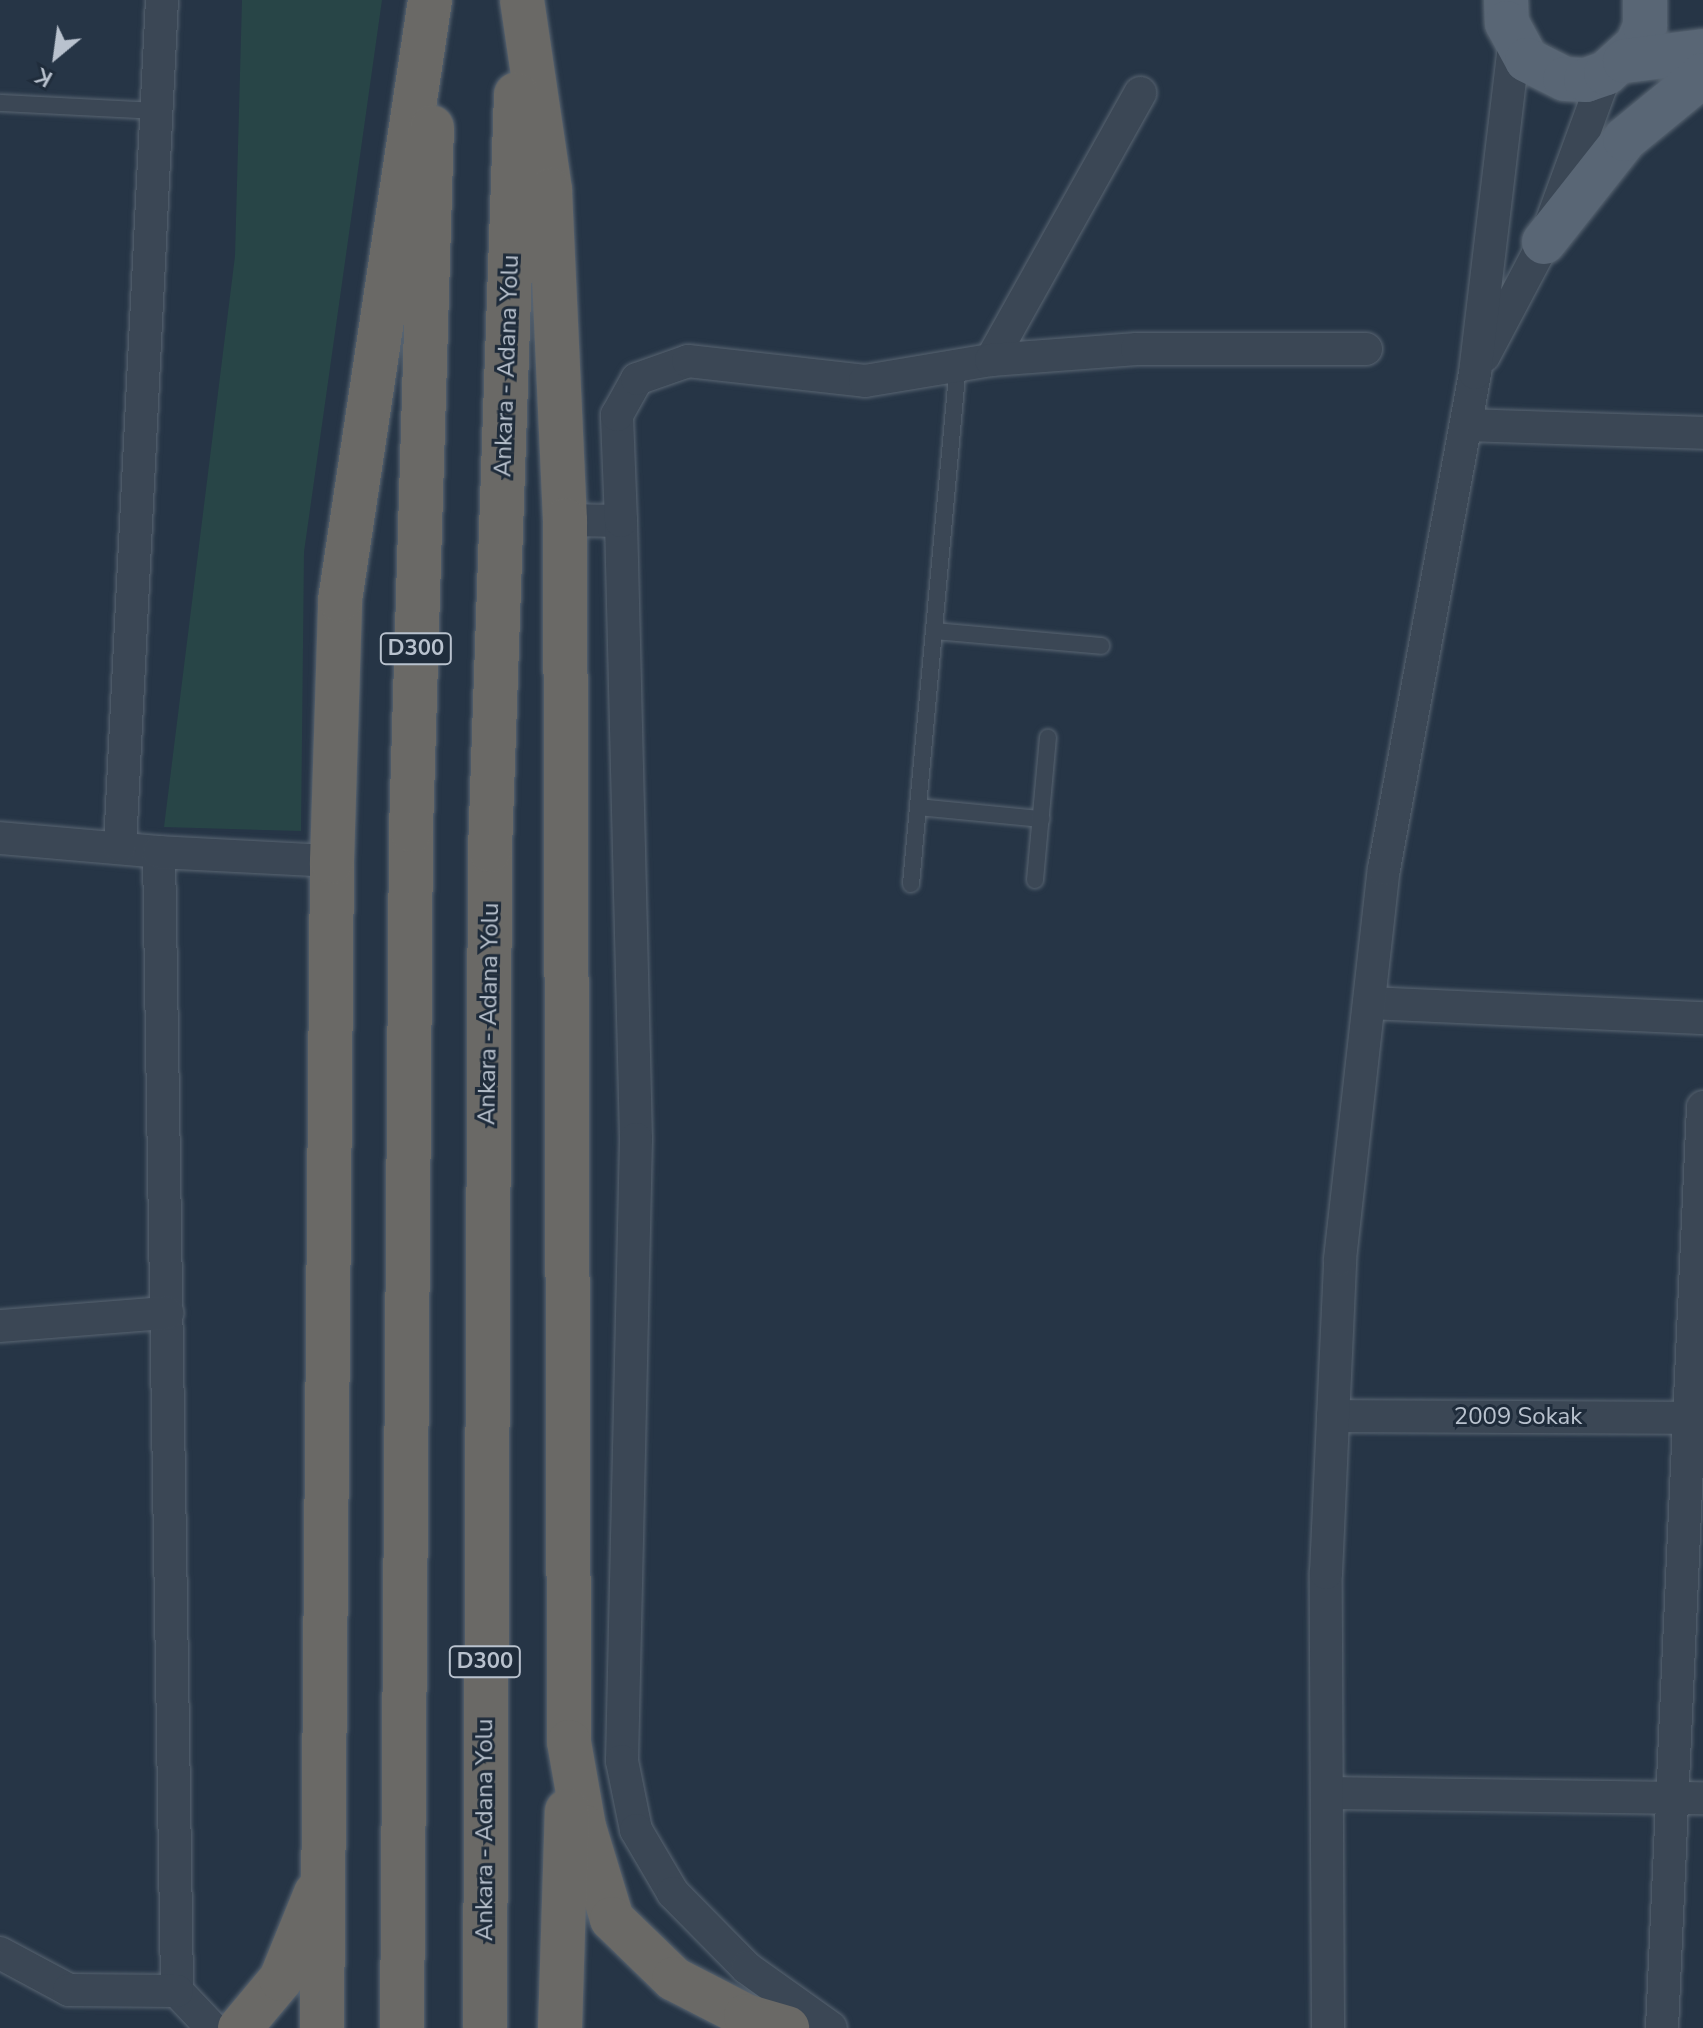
<!DOCTYPE html>
<style>
body{margin:0}
#map{position:relative;width:1703px;height:2028px;overflow:hidden;background:#263546;font-family:"Nunito Sans",sans-serif}
div>[style]{position:absolute}
[style*='--x']{left:calc(var(--x)*1px);top:calc(var(--y)*1px);width:calc(var(--w)*1px);rotate:calc(var(--a)*1deg)}
.green>*{inset:0;background:#284547}
.roads{filter:drop-shadow(0 0 2px #596572) drop-shadow(0 0 2px #596572)}
.service>*{height:16px;margin:-8px;padding:0 8px;transform-origin:8px;border-radius:8px;background:#3b4755}
.minor>*{height:32px;margin:-16px;padding:0 16px;transform-origin:16px;border-radius:16px;background:#3b4755}
.primary>*{height:44px;margin:-22px;padding:0 22px;transform-origin:22px;border-radius:22px;background:#596675}
.trunk>*{height:44px;margin:-22px;padding:0 22px;transform-origin:22px;border-radius:22px;background:#6a6966}
span{translate:-50% -50%;white-space:nowrap;text-align:center;line-height:1.15;-webkit-text-stroke:6px #1f2c3b;paint-order:stroke}
.shield-label span{padding:2px 6px;background:#1f2c3b;border:2px solid;border-radius:6px;-webkit-text-stroke-width:0}
.shield-label{font-size:22px;color:#b9c2ce;font-weight:700}
.street-label{font-size:24px;color:#b9c2ce}
.north{position:absolute;left:16px;top:16px;width:80px;height:80px;-webkit-text-stroke:6px #1f2c3b;paint-order:stroke;rotate:209deg;font-size:22px;font-weight:700;line-height:32px;text-align:center;color:#b9c2ce}
.north::after{content:'';display:block;margin:auto;width:28px;height:36px;background:#b9c2ce;clip-path:polygon(50% 0,100% 100%,50% 72%,0 100%)}
</style>
<div id="map">
<div class="green">
<div style="clip-path:polygon(242px 0,382px 0,304px 552px,301px 831px,164px 827px,235px 256px)"></div>
</div>
<div class="roads">
<div class="service">
<div style="--x:0;--y:103;--w:159;--a:2.9"></div>
<div style="--x:934;--y:631;--w:168;--a:5.1"></div>
<div style="--x:918;--y:807;--w:124;--a:5.6"></div>
<div style="--x:1035;--y:880;--w:143;--a:-84.8"></div>
<div style="--x:911;--y:884;--w:521;--a:-84.83"></div>
</div>
<div class="minor">
<div style="--x:1484;--y:356;--w:129;--a:-62.2"></div>
<div style="--x:1544;--y:242;--w:180;--a:-69.9"></div>
<div style="--x:991;--y:360;--w:306;--a:-60.8"></div>
<div style="--x:1466;--y:425;--w:237;--a:1.9"></div>
<div style="--x:565;--y:520;--w:56;--a:1"></div>
<div style="--x:621;--y:521;--w:618;--a:88.61"></div>
<div style="--x:636;--y:1139;--w:622;--a:91.29"></div>
<div style="--x:622;--y:1761;--w:70;--a:78.5"></div>
<div style="--x:636;--y:1830;--w:73;--a:59.6"></div>
<div style="--x:673;--y:1893;--w:105;--a:45.4"></div>
<div style="--x:747;--y:1968;--w:103;--a:35.5"></div>
<div style="--x:621;--y:521;--w:106;--a:-92.2"></div>
<div style="--x:617;--y:415;--w:41;--a:-60.9"></div>
<div style="--x:637;--y:379;--w:54;--a:-19.4"></div>
<div style="--x:688;--y:361;--w:178;--a:6.4"></div>
<div style="--x:865;--y:381;--w:128;--a:-9.5"></div>
<div style="--x:991;--y:360;--w:146;--a:-4.3"></div>
<div style="--x:1137;--y:349;--w:229;--a:0"></div>
<div style="--x:0;--y:838;--w:160;--a:5"></div>
<div style="--x:159;--y:852;--w:1139;--a:89.09"></div>
<div style="--x:177;--y:1991;--w:51;--a:46.6"></div>
<div style="--x:120;--y:846;--w:847;--a:-87.16"></div>
<div style="--x:159;--y:852;--w:173;--a:3"></div>
<div style="--x:1369;--y:1003;--w:334;--a:2.6"></div>
<div style="--x:0;--y:1326;--w:168;--a:-4.5"></div>
<div style="--x:1333;--y:1416;--w:370;--a:0.3"></div>
<div style="--x:1327;--y:1793;--w:376;--a:0.8"></div>
<div style="--x:0;--y:1953;--w:78;--a:28.2"></div>
<div style="--x:69;--y:1990;--w:108;--a:0.5"></div>
<div style="--x:1328;--y:2028;--w:455;--a:-90.3"></div>
<div style="--x:1326;--y:1573;--w:314;--a:-87.4"></div>
<div style="--x:1340;--y:1259;--w:392;--a:-83.6"></div>
<div style="--x:1384;--y:869;--w:504;--a:-79.6"></div>
<div style="--x:1475;--y:373;--w:331;--a:-83.2"></div>
<div style="--x:1662;--y:2028;--w:922;--a:-87.45"></div>
</div>
<div class="primary">
<div style="--x:1506;--y:0;--w:23;--a:88"></div>
<div style="--x:1507;--y:23;--w:42;--a:61.6"></div>
<div style="--x:1527;--y:60;--w:42;--a:26.6"></div>
<div style="--x:1565;--y:79;--w:21;--a:3"></div>
<div style="--x:1586;--y:80;--w:21;--a:-19"></div>
<div style="--x:1606;--y:73;--w:42;--a:-42.1"></div>
<div style="--x:1637;--y:45;--w:21;--a:-67"></div>
<div style="--x:1645;--y:26;--w:26;--a:-90"></div>
<div style="--x:1625;--y:61;--w:79;--a:-7.3"></div>
<div style="--x:1544;--y:242;--w:131;--a:-51.8"></div>
<div style="--x:1625;--y:139;--w:101;--a:-39.4"></div>
</div>
<div class="trunk">
<div style="--x:522;--y:0;--w:192;--a:81.6"></div>
<div style="--x:550;--y:190;--w:330;--a:87.4"></div>
<div style="--x:565;--y:520;--w:1222;--a:89.81"></div>
<div style="--x:569;--y:1742;--w:86;--a:80"></div>
<div style="--x:584;--y:1827;--w:96;--a:73.1"></div>
<div style="--x:612;--y:1919;--w:86;--a:44.1"></div>
<div style="--x:674;--y:1979;--w:81;--a:27.2"></div>
<div style="--x:746;--y:2016;--w:43;--a:16.3"></div>
<div style="--x:240;--y:2028;--w:64;--a:-50.1"></div>
<div style="--x:281;--y:1979;--w:93;--a:-67.9"></div>
<div style="--x:322;--y:2028;--w:1167;--a:-89.51"></div>
<div style="--x:332;--y:861;--w:261;--a:-88.2"></div>
<div style="--x:340;--y:600;--w:607;--a:-81.47"></div>
<div style="--x:402;--y:2028;--w:1198;--a:-89.57"></div>
<div style="--x:411;--y:830;--w:703;--a:-88.29"></div>
<div style="--x:485;--y:2028;--w:1178;--a:-89.76"></div>
<div style="--x:490;--y:850;--w:756;--a:-88.03"></div>
<div style="--x:560;--y:2028;--w:217;--a:-88.2"></div>
</div>
</div>
<div class="shield-label">
<span style="left:416px;top:649px">D300</span>
<span style="left:485px;top:1662px">D300</span>
</div>
<div class="street-label">
<span style="left:507px;top:366px;rotate:-88deg">Ankara - Adana Yolu</span>
<span style="left:489px;top:1014px;rotate:-89deg">Ankara - Adana Yolu</span>
<span style="left:1518px;top:1417px">2009 Sokak</span>
<span style="left:485px;top:1830px;rotate:-90deg">Ankara - Adana Yolu</span>
</div>
<div class="north">K</div>
</div>
